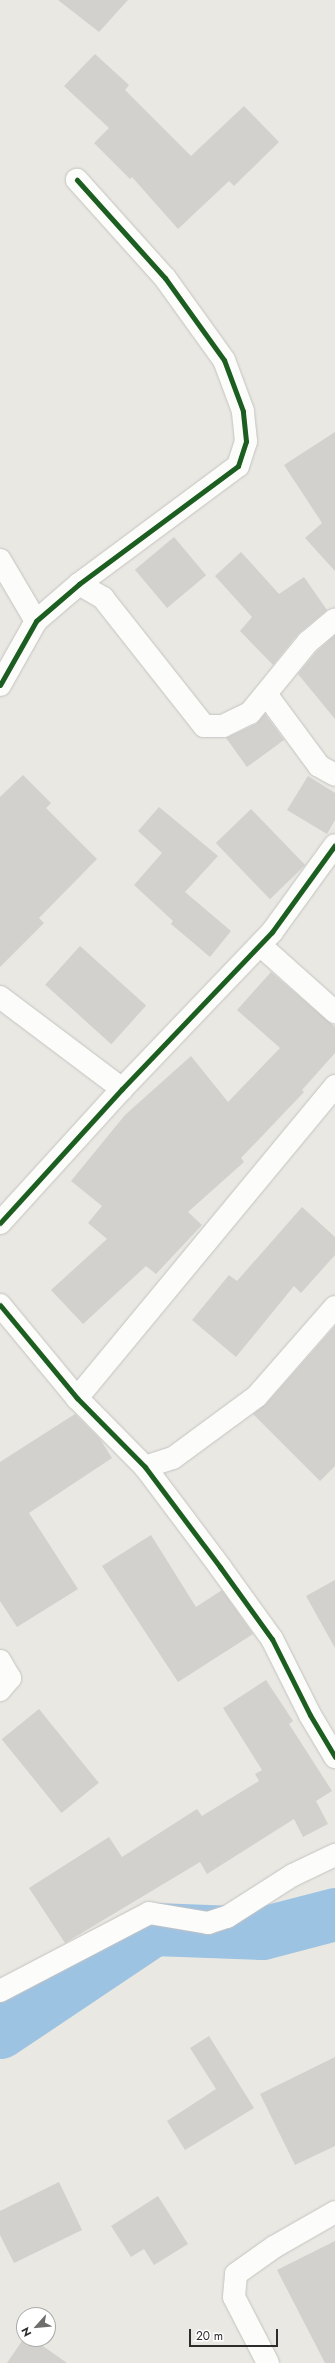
<!DOCTYPE html>
<style>
body{margin:0}
#map{position:relative;width:335px;height:2363px;overflow:hidden;background:#e9e8e2;font-family:Jost,sans-serif}
div>[style]{position:absolute}
[style*='--x']{left:calc(var(--x)*1px);top:calc(var(--y)*1px);width:calc(var(--w)*1px);rotate:calc(var(--a)*1deg)}
.river>*{height:53px;margin:-26.5px;padding:0 26.5px;transform-origin:26.5px;border-radius:26.5px;background:#9dc3e3}
.building>*{inset:0;background:#d2d1cd;transform-origin:0 0}
.roads{filter:drop-shadow(0 0 1px #c4c3c2) drop-shadow(0 0 1px #c4c3c2)}
.minor>*{height:22px;margin:-11px;padding:0 11px;transform-origin:11px;border-radius:11px;background:#fcfcfb}
.cycleway>*{height:5px;margin:-2.5px;padding:0 2.5px;transform-origin:2.5px;border-radius:2.5px;background:#1b5e20}
span{translate:-50% -50%;white-space:nowrap;text-align:center;line-height:1.15;-webkit-text-stroke:3px #fff;paint-order:stroke}
.north{position:absolute;left:16px;top:2307px;width:40px;height:40px;box-sizing:border-box;background:#fff;border:1px solid #ababab;border-radius:50%;rotate:243deg;font-size:11px;font-weight:700;line-height:16px;text-align:center;color:#2c2c2c}
.north::after{content:'';display:block;margin:auto;width:14px;height:18px;background:#6e6e6c;clip-path:polygon(50% 0,100% 100%,50% 72%,0 100%)}
.scale{position:absolute;left:189px;top:2329px;width:89px;height:18px;box-sizing:border-box;border:2px solid #2c2c2c;border-top:0;padding-left:5px;font-size:12px;line-height:14px;white-space:nowrap;color:#2c2c2c;-webkit-text-stroke:3px #fff;paint-order:stroke}
</style>
<div id="map">
<div class="river">
<div style="--x:0;--y:2032;--w:185;--a:-33.8"></div>
<div style="--x:154;--y:1929;--w:108;--a:2.1"></div>
<div style="--x:262;--y:1933;--w:75;--a:-14.6"></div>
</div>
<div class="building">
<div style="clip-path:polygon(58px 0,128px 0,99px 32px)"></div>
<div style="clip-path:polygon(95px 54px,129px 85px,125px 90px,191px 156px,244px 106px,279px 142px,234px 186px,229px 181px,178px 229px,132px 177px,130px 179px,94px 143px,109px 128px,64px 86px)"></div>
<div style="clip-path:polygon(335px 432px,335px 571px,305px 538px,322px 523px,284px 465px)"></div>
<div style="left:174px;top:537px;width:50px;height:51px;rotate:50deg"></div>
<div style="clip-path:polygon(241px 552px,279px 594px,304px 577px,327px 610px,298px 634px,273px 665px,240px 631px,252px 617px,215px 576px)"></div>
<div style="clip-path:polygon(335px 635px,335px 719px,298px 674px,317px 651px)"></div>
<div style="clip-path:polygon(265px 714px,284px 740px,247px 767px,226px 738px,256px 724px)"></div>
<div style="clip-path:polygon(23px 775px,51px 803px,46px 808px,97px 859px,39px 918px,44px 923px,0 967px,0 797px)"></div>
<div style="clip-path:polygon(308px 776px,335px 793px,335px 820px,327px 834px,287px 810px)"></div>
<div style="clip-path:polygon(159px 807px,218px 856px,185px 892px,231px 931px,210px 957px,171px 924px,173px 921px,134px 885px,162px 853px,138px 831px)"></div>
<div style="left:251px;top:809px;width:78px;height:49px;rotate:46deg"></div>
<div style="left:80px;top:946px;width:89px;height:52px;rotate:42deg"></div>
<div style="clip-path:polygon(271px 972px,335px 1027px,335px 1053px,302px 1090px,304px 1092px,241px 1158px,244px 1162px,188px 1212px,202px 1225px,156px 1274px,146px 1266px,83px 1324px,51px 1290px,107px 1239px,88px 1223px,102px 1206px,71px 1181px,125px 1115px,191px 1056px,228px 1102px,280px 1048px,237px 1010px)"></div>
<div style="clip-path:polygon(302px 1207px,335px 1237px,335px 1255px,301px 1293px,294px 1286px,236px 1357px,192px 1320px,229px 1275px,237px 1281px)"></div>
<div style="clip-path:polygon(335px 1326px,335px 1466px,320px 1481px,253px 1414px,266px 1404px)"></div>
<div style="clip-path:polygon(75px 1414px,100px 1439px,112px 1458px,29px 1513px,78px 1589px,17px 1627px,0 1601px,0 1462px)"></div>
<div style="clip-path:polygon(151px 1535px,196px 1607px,222px 1590px,253px 1634px,178px 1682px,102px 1566px)"></div>
<div style="clip-path:polygon(335px 1580px,335px 1648px,306px 1596px)"></div>
<div style="clip-path:polygon(266px 1680px,293px 1721px,289px 1724px,332px 1791px,316px 1801px,328px 1824px,303px 1837px,294px 1819px,207px 1874px,200px 1862px,65px 1943px,29px 1888px,109px 1837px,122px 1857px,197px 1809px,202px 1816px,259px 1781px,255px 1774px,262px 1770px,223px 1708px)"></div>
<div style="left:39px;top:1709px;width:95px;height:48px;rotate:51deg"></div>
<div style="clip-path:polygon(209px 2036px,254px 2108px,185px 2150px,167px 2121px,216px 2089px,190px 2048px)"></div>
<div style="clip-path:polygon(335px 2057px,335px 2146px,295px 2165px,260px 2094px)"></div>
<div style="clip-path:polygon(59px 2182px,82px 2230px,14px 2263px,0 2235px,0 2211px)"></div>
<div style="clip-path:polygon(158px 2196px,188px 2244px,154px 2265px,144px 2249px,131px 2257px,111px 2226px)"></div>
<div style="clip-path:polygon(335px 2241px,335px 2363px,325px 2363px,277px 2270px)"></div>
<div style="clip-path:polygon(24px 2338px,33px 2339px,67px 2363px,7px 2363px)"></div>
</div>
<div class="roads">
<div class="minor">
<div style="--x:0;--y:560;--w:71;--a:59.5"></div>
<div style="--x:79;--y:584;--w:28;--a:30"></div>
<div style="--x:103;--y:598;--w:163;--a:51.7"></div>
<div style="--x:204;--y:726;--w:19;--a:0"></div>
<div style="--x:223;--y:726;--w:30;--a:-26"></div>
<div style="--x:250;--y:713;--w:92;--a:-50.8"></div>
<div style="--x:308;--y:642;--w:35;--a:-40"></div>
<div style="--x:0;--y:685;--w:73;--a:-60.6"></div>
<div style="--x:36;--y:621;--w:57;--a:-40.7"></div>
<div style="--x:79;--y:584;--w:198;--a:-36.6"></div>
<div style="--x:238;--y:466;--w:26;--a:-72"></div>
<div style="--x:246;--y:441;--w:30;--a:-96"></div>
<div style="--x:243;--y:411;--w:54;--a:-110.4"></div>
<div style="--x:224;--y:360;--w:101;--a:-125.7"></div>
<div style="--x:165;--y:278;--w:132;--a:-131.9"></div>
<div style="--x:266;--y:694;--w:89;--a:53.6"></div>
<div style="--x:319;--y:766;--w:18;--a:29"></div>
<div style="--x:260;--y:945;--w:101;--a:41.8"></div>
<div style="--x:0;--y:997;--w:153;--a:37"></div>
<div style="--x:0;--y:1223;--w:181;--a:-47.7"></div>
<div style="--x:122;--y:1089;--w:217;--a:-46.3"></div>
<div style="--x:272;--y:932;--w:107;--a:-54.1"></div>
<div style="--x:0;--y:1305;--w:121;--a:50.4"></div>
<div style="--x:77;--y:1398;--w:97;--a:45.4"></div>
<div style="--x:145;--y:1467;--w:125;--a:53.1"></div>
<div style="--x:220;--y:1567;--w:89;--a:54.2"></div>
<div style="--x:272;--y:1639;--w:85;--a:63.4"></div>
<div style="--x:310;--y:1715;--w:49;--a:59.2"></div>
<div style="--x:77;--y:1398;--w:405;--a:-50.4"></div>
<div style="--x:145;--y:1467;--w:29;--a:-18"></div>
<div style="--x:173;--y:1458;--w:104;--a:-36.4"></div>
<div style="--x:257;--y:1396;--w:118;--a:-48.8"></div>
<div style="--x:0;--y:1661;--w:20;--a:60"></div>
<div style="--x:10;--y:1678;--w:16;--a:130"></div>
<div style="--x:0;--y:1991;--w:168;--a:-27.6"></div>
<div style="--x:149;--y:1913;--w:60;--a:9.6"></div>
<div style="--x:208;--y:1923;--w:20;--a:-18"></div>
<div style="--x:227;--y:1917;--w:78;--a:-32.5"></div>
<div style="--x:293;--y:1875;--w:47;--a:-25.5"></div>
<div style="--x:268;--y:2363;--w:74;--a:-117.3"></div>
<div style="--x:234;--y:2297;--w:23;--a:-85"></div>
<div style="--x:236;--y:2274;--w:47;--a:-35.4"></div>
<div style="--x:274;--y:2247;--w:70;--a:-29.8"></div>
</div>
</div>
<div class="cycleway">
<div style="--x:0;--y:685;--w:73;--a:-60.6"></div>
<div style="--x:36;--y:621;--w:57;--a:-40.7"></div>
<div style="--x:79;--y:584;--w:198;--a:-36.6"></div>
<div style="--x:238;--y:466;--w:26;--a:-72"></div>
<div style="--x:246;--y:441;--w:30;--a:-96"></div>
<div style="--x:243;--y:411;--w:54;--a:-110.4"></div>
<div style="--x:224;--y:360;--w:101;--a:-125.7"></div>
<div style="--x:165;--y:278;--w:132;--a:-131.9"></div>
<div style="--x:0;--y:1223;--w:181;--a:-47.7"></div>
<div style="--x:122;--y:1089;--w:217;--a:-46.3"></div>
<div style="--x:272;--y:932;--w:107;--a:-54.1"></div>
<div style="--x:0;--y:1305;--w:121;--a:50.4"></div>
<div style="--x:77;--y:1398;--w:97;--a:45.4"></div>
<div style="--x:145;--y:1467;--w:125;--a:53.1"></div>
<div style="--x:220;--y:1567;--w:89;--a:54.2"></div>
<div style="--x:272;--y:1639;--w:85;--a:63.4"></div>
<div style="--x:310;--y:1715;--w:49;--a:59.2"></div>
</div>
<div class="north">N</div>
<div class="scale">20 m</div>
</div>
